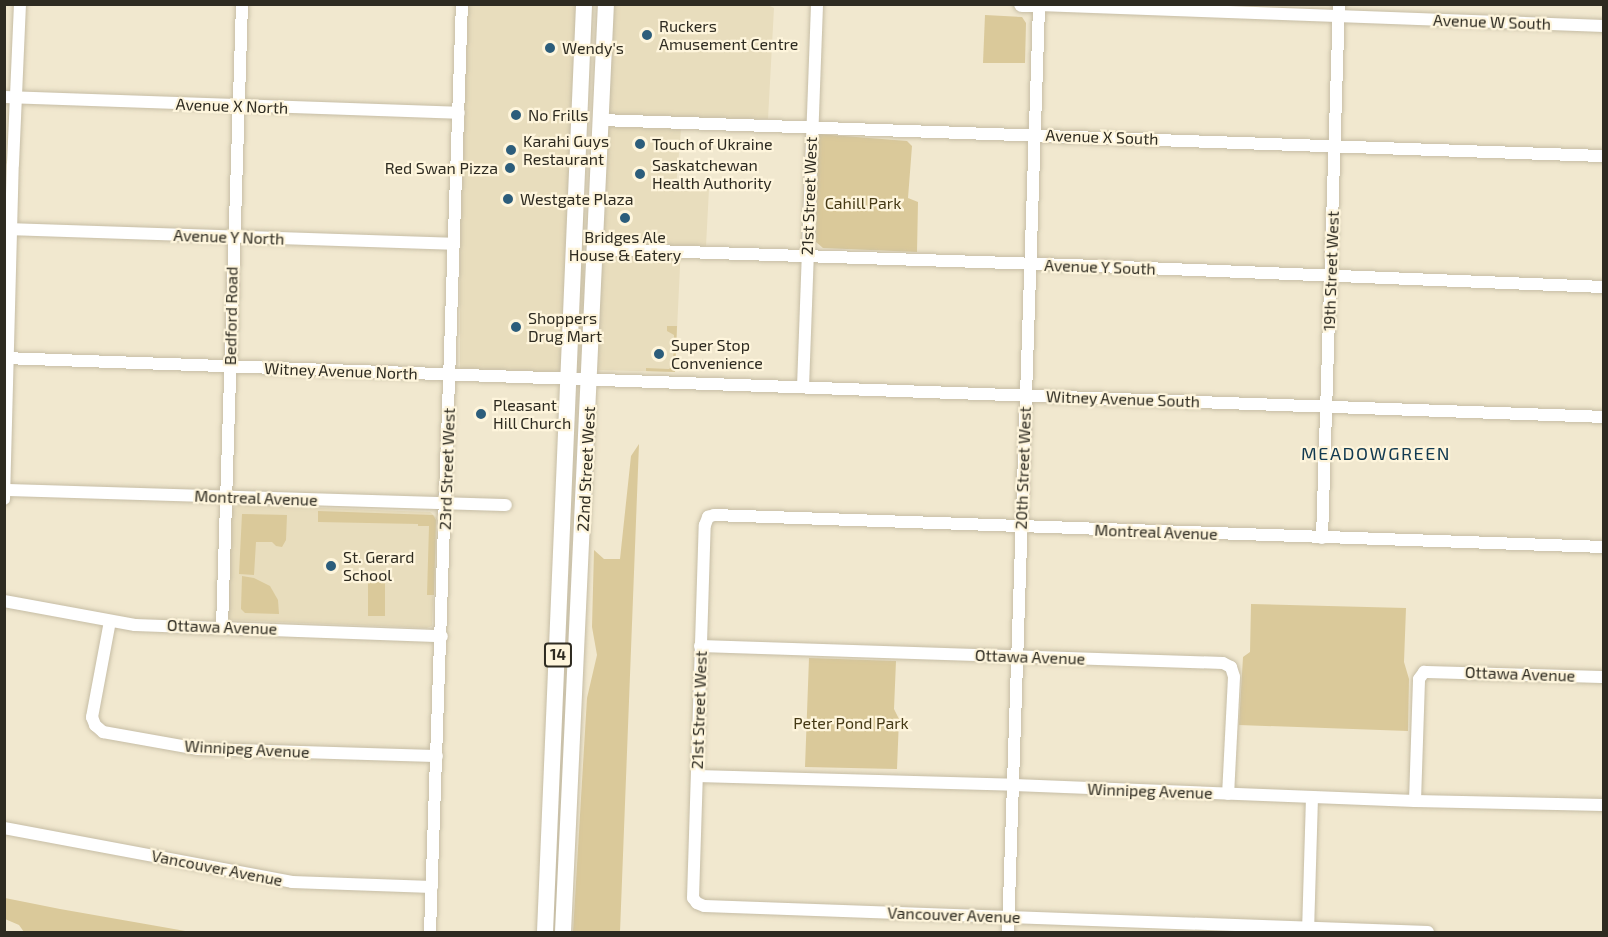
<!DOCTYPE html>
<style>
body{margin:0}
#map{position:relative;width:1608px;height:937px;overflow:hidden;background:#f1e8cf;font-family:"Exo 2",sans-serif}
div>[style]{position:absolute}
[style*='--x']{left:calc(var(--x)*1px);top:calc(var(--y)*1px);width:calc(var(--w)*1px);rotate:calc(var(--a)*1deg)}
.built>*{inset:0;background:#e8ddbd;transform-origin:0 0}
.green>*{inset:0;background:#dac99a;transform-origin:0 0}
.roads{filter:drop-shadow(0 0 2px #c6bda5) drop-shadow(0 0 2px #c6bda5)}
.minor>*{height:12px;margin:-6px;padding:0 6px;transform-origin:6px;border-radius:6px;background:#fff}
.major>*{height:16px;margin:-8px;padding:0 8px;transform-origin:8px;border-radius:8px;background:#fff}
.dots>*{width:16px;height:16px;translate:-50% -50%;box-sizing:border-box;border:3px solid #fef5dc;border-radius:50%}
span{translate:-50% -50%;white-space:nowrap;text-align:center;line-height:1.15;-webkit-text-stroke:4.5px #fef5dc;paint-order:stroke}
.shield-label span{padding:2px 4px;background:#fef5dc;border:2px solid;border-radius:4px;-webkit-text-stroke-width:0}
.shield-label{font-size:15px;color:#2e2b21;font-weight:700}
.street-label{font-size:16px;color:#2e2b21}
.poi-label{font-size:16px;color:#2e2b21}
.left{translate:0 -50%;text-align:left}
.right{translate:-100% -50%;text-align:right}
.park-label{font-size:16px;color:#453915}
.neighbourhood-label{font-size:18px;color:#113950;letter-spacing:1.5px}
.frame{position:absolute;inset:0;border:6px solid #2e2b21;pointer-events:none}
</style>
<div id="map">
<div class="built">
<div style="clip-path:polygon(766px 4px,774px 8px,768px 119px,682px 119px,676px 188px,709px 189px,706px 246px,681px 246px,675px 372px,597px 370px,613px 5px)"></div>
<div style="left:460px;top:5px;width:124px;height:369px"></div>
<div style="clip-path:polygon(237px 505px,430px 512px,437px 518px,432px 626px,427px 628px,230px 620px,227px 617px,230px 511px)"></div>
</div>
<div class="green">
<div style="clip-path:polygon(985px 15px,1022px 17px,1026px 23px,1025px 63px,983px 63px)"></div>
<div style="clip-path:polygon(818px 134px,907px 141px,912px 146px,908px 198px,918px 202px,917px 252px,823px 248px,816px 242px)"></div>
<div style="clip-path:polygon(667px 326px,677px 326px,675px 372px,646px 371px,646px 368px,669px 369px,673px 365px,674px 335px,667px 331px)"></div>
<div style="clip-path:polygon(639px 444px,620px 932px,573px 932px,587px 698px,597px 655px,592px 627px,594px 550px,604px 559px,620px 559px,631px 456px)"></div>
<div style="clip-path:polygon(318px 511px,433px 515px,436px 520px,434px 595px,427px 595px,429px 526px,418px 526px,418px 524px,318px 522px)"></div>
<div style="clip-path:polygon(242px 514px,287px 515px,286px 540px,282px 547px,276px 546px,272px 542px,256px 542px,254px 575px,239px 574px)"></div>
<div style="left:368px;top:574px;width:17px;height:42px"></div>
<div style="clip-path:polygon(242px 576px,254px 578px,270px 586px,278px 600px,279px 614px,245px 613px,241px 609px)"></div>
<div style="clip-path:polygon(1251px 604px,1406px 608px,1404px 662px,1409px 679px,1408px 731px,1239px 725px,1243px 657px,1250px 652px)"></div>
<div style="clip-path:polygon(809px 658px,896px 661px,894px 709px,899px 719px,897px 769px,805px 767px)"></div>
<div style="clip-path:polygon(5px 898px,60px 909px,191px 932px,24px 932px,19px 925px,5px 919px)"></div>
</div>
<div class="roads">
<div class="minor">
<div style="--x:4;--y:97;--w:455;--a:2"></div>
<div style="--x:601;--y:120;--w:1004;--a:2.06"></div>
<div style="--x:5;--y:229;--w:449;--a:1.9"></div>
<div style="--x:596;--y:249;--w:502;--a:1.94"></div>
<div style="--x:1098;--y:266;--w:506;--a:2.38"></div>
<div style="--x:4;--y:358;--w:1601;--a:2.11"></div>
<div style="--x:803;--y:387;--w:383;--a:-87.9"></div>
<div style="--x:6;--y:490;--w:500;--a:1.72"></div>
<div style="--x:4;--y:499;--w:335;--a:-88.5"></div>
<div style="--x:13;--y:164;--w:160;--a:-87.5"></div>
<div style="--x:1322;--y:538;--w:534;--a:-88.18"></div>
<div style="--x:4;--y:601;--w:133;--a:10.4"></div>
<div style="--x:135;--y:625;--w:307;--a:2.1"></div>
<div style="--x:110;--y:621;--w:98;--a:100.6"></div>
<div style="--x:92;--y:717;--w:9;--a:69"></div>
<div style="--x:95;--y:725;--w:11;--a:41"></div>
<div style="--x:103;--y:732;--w:97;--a:10.1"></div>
<div style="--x:198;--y:749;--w:239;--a:1.7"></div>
<div style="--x:222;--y:627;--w:623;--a:-88.16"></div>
<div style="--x:700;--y:646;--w:523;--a:1.86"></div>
<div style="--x:1223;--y:663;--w:9;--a:27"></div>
<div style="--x:1231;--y:667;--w:10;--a:73"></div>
<div style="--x:1234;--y:677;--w:117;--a:92.9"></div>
<div style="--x:697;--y:776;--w:317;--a:1.6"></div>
<div style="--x:1014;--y:785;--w:401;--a:2.3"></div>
<div style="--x:1415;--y:801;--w:189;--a:1.2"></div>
<div style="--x:1415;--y:801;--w:122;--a:-88.1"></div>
<div style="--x:1419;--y:679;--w:9;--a:-54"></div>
<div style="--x:1424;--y:672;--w:180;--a:1.6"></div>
<div style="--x:4;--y:828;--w:293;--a:10.6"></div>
<div style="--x:292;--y:882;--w:140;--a:2"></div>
<div style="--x:430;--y:932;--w:929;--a:-88.03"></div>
<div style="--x:1008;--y:932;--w:928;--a:-88.08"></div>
<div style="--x:1039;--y:5;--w:565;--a:2.13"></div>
<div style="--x:1308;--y:932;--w:135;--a:-88.3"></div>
<div style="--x:1428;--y:932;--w:724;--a:-177.94"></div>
<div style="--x:704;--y:906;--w:8;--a:-157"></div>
<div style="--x:697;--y:903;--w:6;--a:-129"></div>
<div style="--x:693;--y:898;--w:373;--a:-88.2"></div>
<div style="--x:705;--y:525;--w:9;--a:-69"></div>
<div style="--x:708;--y:517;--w:6;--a:-18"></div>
<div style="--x:714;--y:515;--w:891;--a:2.06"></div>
</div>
<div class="major">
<div style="--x:1022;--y:4;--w:17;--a:0"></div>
<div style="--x:545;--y:932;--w:929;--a:-87.59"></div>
<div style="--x:563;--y:932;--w:929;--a:-87.35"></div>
</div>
</div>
<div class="dots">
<div style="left:647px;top:35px;background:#2c5d7b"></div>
<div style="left:550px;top:48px;background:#2c5d7b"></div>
<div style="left:516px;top:115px;background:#2c5d7b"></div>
<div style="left:640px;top:144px;background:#2c5d7b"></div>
<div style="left:511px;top:150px;background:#2c5d7b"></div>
<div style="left:510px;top:168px;background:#2c5d7b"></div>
<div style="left:640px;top:174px;background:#2c5d7b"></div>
<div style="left:508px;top:199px;background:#2c5d7b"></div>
<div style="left:625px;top:218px;background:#2c5d7b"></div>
<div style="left:516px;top:327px;background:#2c5d7b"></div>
<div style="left:659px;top:354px;background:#2c5d7b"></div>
<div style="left:481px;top:414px;background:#2c5d7b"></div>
<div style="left:331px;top:566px;background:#2c5d7b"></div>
</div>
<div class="shield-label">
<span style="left:558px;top:655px">14</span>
</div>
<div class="street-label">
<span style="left:1492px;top:22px;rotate:2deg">Avenue W South</span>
<span style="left:232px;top:106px;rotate:2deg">Avenue X North</span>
<span style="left:1102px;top:137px;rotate:2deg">Avenue X South</span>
<span style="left:809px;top:196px;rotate:-88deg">21st Street West</span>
<span style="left:229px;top:237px;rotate:2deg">Avenue Y North</span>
<span style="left:1100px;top:267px;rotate:2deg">Avenue Y South</span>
<span style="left:1331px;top:271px;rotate:-88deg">19th Street West</span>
<span style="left:231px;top:316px;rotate:-89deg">Bedford Road</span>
<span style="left:341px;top:371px;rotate:2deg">Witney Avenue North</span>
<span style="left:1123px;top:399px;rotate:2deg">Witney Avenue South</span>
<span style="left:1023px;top:468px;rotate:-88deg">20th Street West</span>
<span style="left:447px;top:469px;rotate:-88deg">23rd Street West</span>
<span style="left:586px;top:469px;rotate:-87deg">22nd Street West</span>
<span style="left:256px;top:498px;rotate:2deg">Montreal Avenue</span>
<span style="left:1156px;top:532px;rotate:2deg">Montreal Avenue</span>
<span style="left:222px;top:627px;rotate:2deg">Ottawa Avenue</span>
<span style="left:1030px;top:657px;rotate:2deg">Ottawa Avenue</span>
<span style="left:1520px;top:674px;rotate:2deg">Ottawa Avenue</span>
<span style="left:699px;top:710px;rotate:-88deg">21st Street West</span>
<span style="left:247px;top:749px;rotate:3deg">Winnipeg Avenue</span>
<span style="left:1150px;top:791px;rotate:2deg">Winnipeg Avenue</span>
<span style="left:217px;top:868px;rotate:11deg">Vancouver Avenue</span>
<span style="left:954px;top:915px;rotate:2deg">Vancouver Avenue</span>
</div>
<div class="poi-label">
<span class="left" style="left:659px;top:35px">Ruckers<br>Amusement Centre</span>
<span class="left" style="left:562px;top:48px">Wendy's</span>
<span class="left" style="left:528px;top:115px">No Frills</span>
<span class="left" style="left:523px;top:150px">Karahi Guys<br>Restaurant</span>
<span class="left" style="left:652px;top:144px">Touch of Ukraine</span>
<span class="left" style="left:652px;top:174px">Saskatchewan<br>Health Authority</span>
<span class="right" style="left:498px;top:168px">Red Swan Pizza</span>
<span class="left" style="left:520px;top:199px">Westgate Plaza</span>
<span style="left:625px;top:246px">Bridges Ale<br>House &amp; Eatery</span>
<span class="left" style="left:528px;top:327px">Shoppers<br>Drug Mart</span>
<span class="left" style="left:671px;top:354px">Super Stop<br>Convenience</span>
<span class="left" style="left:493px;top:414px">Pleasant<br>Hill Church</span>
<span class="left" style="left:343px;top:566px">St. Gerard<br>School</span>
</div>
<div class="park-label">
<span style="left:863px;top:203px">Cahill Park</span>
<span style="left:851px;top:723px">Peter Pond Park</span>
</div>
<div class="neighbourhood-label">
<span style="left:1376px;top:453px">MEADOWGREEN</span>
</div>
<div class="frame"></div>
</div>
